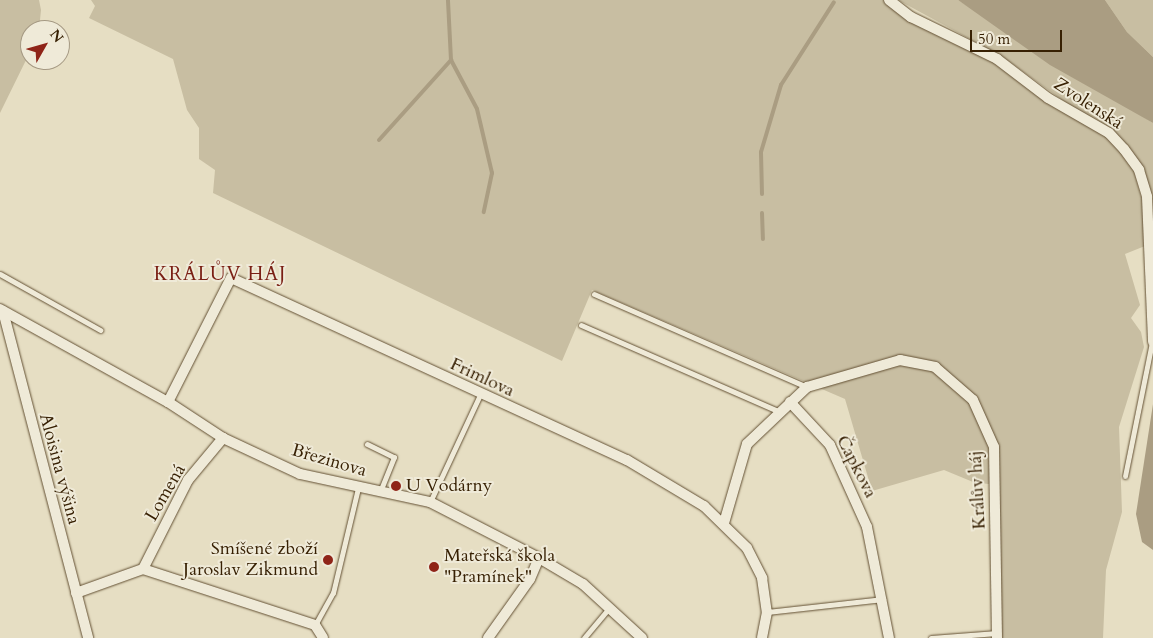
<!DOCTYPE html>
<meta charset="utf-8">
<style>
body{margin:0}
#map{position:relative;width:1153px;height:638px;overflow:hidden;background:#e6dec3;font-family:Cardo,serif}
div>[style]{position:absolute}
[style*='--x']{left:calc(var(--x)*1px);top:calc(var(--y)*1px);width:calc(var(--w)*1px);rotate:calc(var(--a)*1deg)}
.green>*{inset:0;background:#c8bea2}
.water>*{inset:0;background:#aa9d82}
.stream>*{height:4px;margin:-2px;padding:0 2px;transform-origin:2px;border-radius:2px;background:#aa9d82}
.roads{filter:drop-shadow(0 0 1px #635033) drop-shadow(0 0 1px #635033)}
.service>*{height:5px;margin:-2.5px;padding:0 2.5px;transform-origin:2.5px;border-radius:2.5px;background:#efead8}
.minor>*{height:10px;margin:-5px;padding:0 5px;transform-origin:5px;border-radius:5px;background:#efead8}
.dots>*{width:14px;height:14px;translate:-50% -50%;box-sizing:border-box;border:2px solid #efead8;border-radius:50%}
span{translate:-50% -50%;white-space:nowrap;text-align:center;line-height:1.15;-webkit-text-stroke:4px #efead8;paint-order:stroke}
.street-label{font-size:18px;color:#372003}
.poi-label{font-size:18px;color:#372003}
.left{translate:0 -50%;text-align:left}
.right{translate:-100% -50%;text-align:right}
.neighbourhood-label{font-size:19px;color:#7a1f14;letter-spacing:1px}
.north{position:absolute;left:20px;top:20px;width:50px;height:50px;box-sizing:border-box;background:#efead8;border:1px solid #a59983;border-radius:50%;rotate:52deg;font-size:14px;font-weight:700;line-height:20px;text-align:center;color:#372003}
.north::after{content:'';display:block;margin:auto;width:18px;height:22px;background:#8f2418;clip-path:polygon(50% 0,100% 100%,50% 72%,0 100%)}
.scale{position:absolute;left:970px;top:30px;width:92px;height:22px;box-sizing:border-box;border:2px solid #372003;border-top:0;padding-left:6px;font-size:15px;line-height:18px;white-space:nowrap;color:#372003;-webkit-text-stroke:4px #efead8;paint-order:stroke}
</style>
<div id="map">
<div class="green">
<div style="clip-path:polygon(0 0,39px 0,41px 10px,39px 30px,30px 30px,30px 52px,0 113px)"></div>
<div style="clip-path:polygon(91px 0,885px 0,995px 61px,1108px 137px,1134px 171px,1142px 200px,1145px 246px,1125px 254px,1140px 305px,1131px 318px,1141px 332px,1144px 347px,1119px 427px,1122px 512px,1106px 570px,1103px 638px,997px 638px,996px 485px,973px 482px,944px 470px,872px 491px,845px 399px,592px 290px,562px 361px,213px 193px,215px 170px,199px 159px,199px 128px,187px 110px,173px 59px,89px 18px,95px 6px)"></div>
<div style="clip-path:polygon(898px 0,958px 0,1153px 123px,1153px 216px,1152px 197px,1130px 149px,1003px 57px)"></div>
<div style="clip-path:polygon(1105px 0,1153px 0,1153px 57px,1127px 32px)"></div>
</div>
<div class="water">
<div style="clip-path:polygon(958px 0,1105px 0,1127px 32px,1153px 57px,1153px 123px,1050px 65px)"></div>
<div style="clip-path:polygon(1153px 404px,1153px 550px,1142px 542px,1136px 514px)"></div>
</div>
<div class="stream">
<div style="--x:451;--y:60;--w:55;--a:62"></div>
<div style="--x:477;--y:109;--w:66;--a:76.8"></div>
<div style="--x:492;--y:173;--w:40;--a:102"></div>
<div style="--x:379;--y:140;--w:108;--a:-48"></div>
<div style="--x:451;--y:60;--w:60;--a:-92.9"></div>
<div style="--x:762;--y:194;--w:42;--a:-91.4"></div>
<div style="--x:761;--y:152;--w:70;--a:-73.4"></div>
<div style="--x:781;--y:85;--w:98;--a:-57.4"></div>
<div style="--x:762;--y:213;--w:26;--a:88"></div>
</div>
<div class="roads">
<div class="service">
<div style="--x:0;--y:274;--w:115;--a:29.2"></div>
<div style="--x:594;--y:294;--w:232;--a:23.6"></div>
<div style="--x:581;--y:325;--w:217;--a:23.6"></div>
<div style="--x:367;--y:444;--w:30;--a:26"></div>
<div style="--x:394;--y:457;--w:38;--a:112"></div>
<div style="--x:1125;--y:476;--w:137;--a:-78.6"></div>
<div style="--x:430;--y:502;--w:118;--a:-65"></div>
<div style="--x:767;--y:612;--w:117;--a:-6.4"></div>
<div style="--x:315;--y:625;--w:37;--a:-61"></div>
<div style="--x:333;--y:593;--w:108;--a:-76.6"></div>
<div style="--x:584;--y:638;--w:39;--a:-50"></div>
<div style="--x:931;--y:638;--w:66;--a:-4.3"></div>
</div>
<div class="minor">
<div style="--x:889;--y:0;--w:28;--a:38"></div>
<div style="--x:911;--y:17;--w:96;--a:26"></div>
<div style="--x:997;--y:59;--w:64;--a:37.4"></div>
<div style="--x:1048;--y:98;--w:70;--a:29.8"></div>
<div style="--x:1109;--y:133;--w:22;--a:47"></div>
<div style="--x:1124;--y:149;--w:26;--a:54"></div>
<div style="--x:1139;--y:170;--w:28;--a:73"></div>
<div style="--x:1147;--y:197;--w:145;--a:87.6"></div>
<div style="--x:0;--y:309;--w:192;--a:29"></div>
<div style="--x:168;--y:402;--w:66;--a:33.2"></div>
<div style="--x:223;--y:438;--w:85;--a:25.1"></div>
<div style="--x:300;--y:474;--w:133;--a:12.2"></div>
<div style="--x:430;--y:502;--w:123;--a:27.2"></div>
<div style="--x:539;--y:558;--w:51;--a:30.6"></div>
<div style="--x:583;--y:584;--w:80;--a:42.5"></div>
<div style="--x:3;--y:311;--w:338;--a:75.4"></div>
<div style="--x:168;--y:402;--w:139;--a:-63.1"></div>
<div style="--x:231;--y:278;--w:436;--a:24.7"></div>
<div style="--x:627;--y:460;--w:90;--a:30.9"></div>
<div style="--x:704;--y:506;--w:60;--a:44.3"></div>
<div style="--x:747;--y:548;--w:34;--a:63"></div>
<div style="--x:762;--y:578;--w:34;--a:82"></div>
<div style="--x:767;--y:612;--w:26;--a:101"></div>
<div style="--x:790;--y:402;--w:59;--a:47.1"></div>
<div style="--x:830;--y:445;--w:90;--a:65.7"></div>
<div style="--x:867;--y:527;--w:113;--a:78.8"></div>
<div style="--x:724;--y:523;--w:82;--a:-73.8"></div>
<div style="--x:747;--y:444;--w:83;--a:-43.5"></div>
<div style="--x:807;--y:387;--w:97;--a:-16.2"></div>
<div style="--x:900;--y:360;--w:36;--a:11"></div>
<div style="--x:935;--y:367;--w:50;--a:41"></div>
<div style="--x:973;--y:400;--w:51;--a:65.9"></div>
<div style="--x:994;--y:447;--w:191;--a:89.1"></div>
<div style="--x:143;--y:569;--w:181;--a:18"></div>
<div style="--x:315;--y:625;--w:15;--a:58"></div>
<div style="--x:76;--y:593;--w:71;--a:-19.7"></div>
<div style="--x:143;--y:569;--w:100;--a:-63.2"></div>
<div style="--x:188;--y:480;--w:55;--a:-50.2"></div>
<div style="--x:488;--y:638;--w:72;--a:-54.6"></div>
<div style="--x:530;--y:579;--w:23;--a:-67"></div>
</div>
</div>
<div class="dots">
<div style="left:396px;top:486px;background:#8f2418"></div>
<div style="left:328px;top:560px;background:#8f2418"></div>
<div style="left:434px;top:567px;background:#8f2418"></div>
</div>
<div class="street-label">
<span style="left:1088px;top:104px;rotate:33deg">Zvolenská</span>
<span style="left:482px;top:378px;rotate:25deg">Frimlova</span>
<span style="left:329px;top:461px;rotate:16deg">Březinova</span>
<span style="left:856px;top:467px;rotate:63deg">Čapkova</span>
<span style="left:59px;top:469px;rotate:75deg">Aloisina výšina</span>
<span style="left:978px;top:490px;rotate:-93deg">Králův háj</span>
<span style="left:166px;top:493px;rotate:-60deg">Lomená</span>
</div>
<div class="poi-label">
<span class="left" style="left:406px;top:486px">U Vodárny</span>
<span class="right" style="left:318px;top:560px">Smíšené zboží<br>Jaroslav Zikmund</span>
<span class="left" style="left:444px;top:567px">Mateřská škola<br>"Pramínek"</span>
</div>
<div class="neighbourhood-label">
<span style="left:220px;top:275px">KRÁLŮV HÁJ</span>
</div>
<div class="north">N</div>
<div class="scale">50 m</div>
</div>
